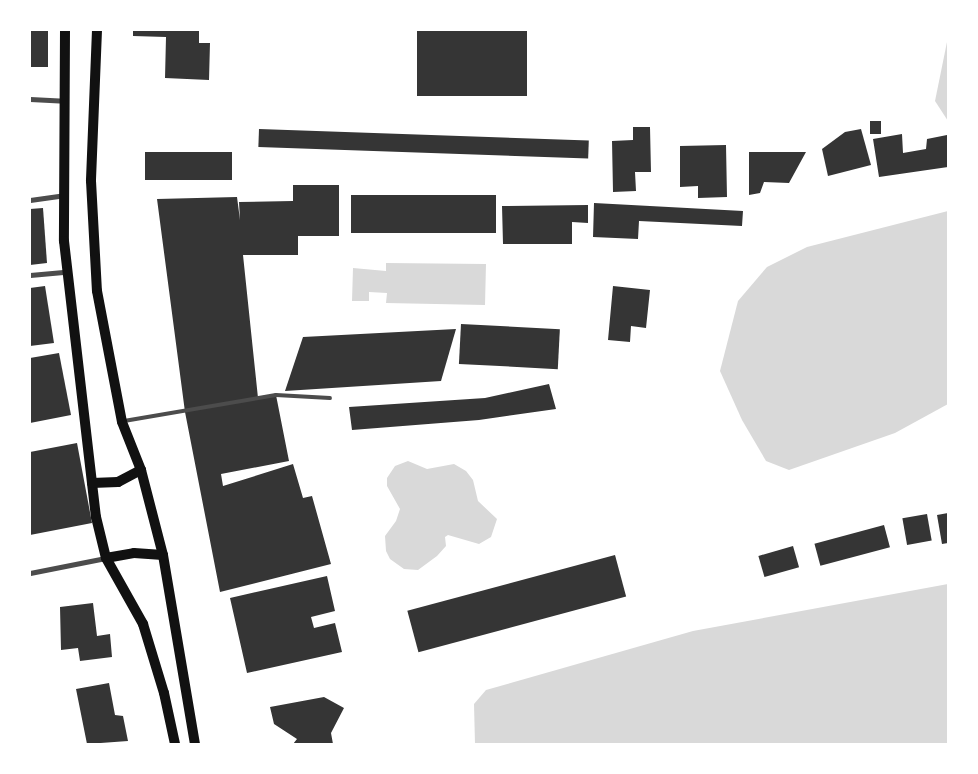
<!DOCTYPE html>
<style>
body{margin:0}
#map{position:relative;width:978px;height:774px;overflow:hidden;background:#fff;font-family:"Archivo Narrow",sans-serif}
div>[style]{position:absolute}
[style*='--x']{left:calc(var(--x)*1px);top:calc(var(--y)*1px);width:calc(var(--w)*1px);rotate:calc(var(--a)*1deg)}
.water>*{inset:0;background:#d9d9d9}
.building>*{inset:0;background:#353535;transform-origin:0 0}
.service>*{height:4px;margin:-2px;padding:0 2px;transform-origin:2px;border-radius:2px;background:#4c4c4c}
.minor>*{height:5px;margin:-2.5px;padding:0 2.5px;transform-origin:2.5px;border-radius:2.5px;background:#4c4c4c}
.secondary>*{height:10px;margin:-5px;padding:0 5px;transform-origin:5px;border-radius:5px;background:#111}
span{translate:-50% -50%;white-space:nowrap;text-align:center;line-height:1.15;-webkit-text-stroke:4px #fff;paint-order:stroke}
.frame{position:absolute;inset:0;border:31px solid #fff;pointer-events:none}
</style>
<div id="map">
<div class="water">
<div style="clip-path:polygon(948px 37px,948px 121px,935px 101px)"></div>
<div style="clip-path:polygon(948px 211px,948px 404px,895px 433px,789px 470px,766px 461px,742px 420px,720px 371px,738px 301px,767px 267px,807px 247px)"></div>
<div style="clip-path:polygon(386px 263px,486px 264px,485px 305px,386px 303px,387px 293px,369px 292px,369px 301px,352px 301px,353px 268px,386px 271px)"></div>
<div style="clip-path:polygon(408px 461px,427px 469px,454px 464px,466px 471px,473px 480px,478px 501px,497px 519px,491px 537px,479px 544px,448px 535px,445px 537px,446px 546px,437px 556px,418px 570px,404px 569px,390px 559px,386px 551px,385px 536px,396px 521px,400px 509px,387px 486px,387px 478px,395px 466px)"></div>
<div style="clip-path:polygon(948px 584px,948px 744px,475px 744px,474px 704px,486px 690px,693px 631px)"></div>
</div>
<div class="building">
<div style="left:30px;top:30px;width:18px;height:37px"></div>
<div style="clip-path:polygon(133px 30px,199px 30px,199px 43px,210px 43px,209px 80px,165px 78px,166px 37px,133px 36px)"></div>
<div style="left:417px;top:30px;width:110px;height:66px"></div>
<div style="left:870px;top:121px;width:11px;height:13px"></div>
<div style="clip-path:polygon(633px 127px,650px 127px,651px 172px,635px 172px,636px 191px,613px 192px,612px 141px,633px 140px)"></div>
<div style="left:259px;top:129px;width:330px;height:18px;rotate:2deg"></div>
<div style="clip-path:polygon(861px 129px,871px 165px,828px 176px,822px 149px,845px 132px)"></div>
<div style="clip-path:polygon(902px 134px,903px 153px,926px 149px,927px 139px,947px 135px,948px 167px,879px 177px,873px 139px)"></div>
<div style="clip-path:polygon(726px 145px,727px 197px,698px 198px,698px 186px,680px 187px,680px 146px)"></div>
<div style="left:145px;top:152px;width:87px;height:28px"></div>
<div style="clip-path:polygon(749px 152px,806px 152px,789px 183px,764px 182px,760px 193px,749px 195px)"></div>
<div style="clip-path:polygon(293px 185px,339px 185px,339px 236px,298px 236px,298px 255px,243px 255px,258px 398px,276px 395px,289px 461px,221px 474px,223px 486px,293px 464px,303px 498px,312px 496px,331px 564px,220px 592px,185px 412px,157px 199px,237px 197px,240px 220px,239px 202px,293px 201px)"></div>
<div style="left:351px;top:195px;width:145px;height:38px"></div>
<div style="clip-path:polygon(594px 203px,743px 211px,742px 226px,639px 221px,638px 239px,593px 237px)"></div>
<div style="clip-path:polygon(588px 205px,588px 223px,572px 222px,572px 244px,503px 244px,502px 206px)"></div>
<div style="clip-path:polygon(43px 208px,47px 263px,30px 265px,30px 209px)"></div>
<div style="clip-path:polygon(45px 286px,54px 343px,30px 346px,30px 288px)"></div>
<div style="clip-path:polygon(613px 286px,650px 290px,646px 328px,631px 326px,630px 342px,608px 340px)"></div>
<div style="left:461px;top:324px;width:99px;height:40px;rotate:3deg"></div>
<div style="clip-path:polygon(456px 329px,441px 381px,285px 391px,303px 337px)"></div>
<div style="clip-path:polygon(59px 353px,71px 415px,30px 423px,30px 358px)"></div>
<div style="clip-path:polygon(549px 384px,556px 409px,479px 420px,352px 430px,349px 407px,485px 398px)"></div>
<div style="clip-path:polygon(77px 443px,92px 523px,30px 535px,30px 452px)"></div>
<div style="clip-path:polygon(948px 513px,948px 543px,942px 544px,937px 515px)"></div>
<div style="left:927px;top:514px;width:27px;height:25px;rotate:80deg"></div>
<div style="left:884px;top:525px;width:23px;height:72px;rotate:75deg"></div>
<div style="left:793px;top:546px;width:22px;height:36px;rotate:74deg"></div>
<div style="left:615px;top:555px;width:43px;height:215px;rotate:75deg"></div>
<div style="clip-path:polygon(327px 576px,335px 611px,311px 617px,314px 628px,335px 623px,342px 652px,247px 673px,230px 598px)"></div>
<div style="clip-path:polygon(93px 603px,97px 636px,110px 634px,112px 657px,80px 661px,78px 648px,61px 650px,60px 607px)"></div>
<div style="clip-path:polygon(109px 683px,115px 715px,123px 716px,128px 741px,87px 744px,76px 689px)"></div>
<div style="clip-path:polygon(324px 697px,344px 708px,331px 733px,333px 744px,293px 744px,297px 739px,274px 724px,270px 707px)"></div>
</div>
<div class="service">
<div style="--x:124;--y:421;--w:154;--a:-9.7"></div>
<div style="--x:276;--y:395;--w:54;--a:3.2"></div>
</div>
<div class="minor">
<div style="--x:30;--y:99;--w:34;--a:3"></div>
<div style="--x:30;--y:200;--w:34;--a:-8"></div>
<div style="--x:30;--y:275;--w:36;--a:-5"></div>
<div style="--x:30;--y:573;--w:77;--a:-11.2"></div>
</div>
<div class="secondary">
<div style="--x:65;--y:30;--w:211;--a:90.3"></div>
<div style="--x:64;--y:241;--w:278;--a:83.4"></div>
<div style="--x:96;--y:517;--w:42;--a:76.3"></div>
<div style="--x:106;--y:558;--w:76;--a:60.7"></div>
<div style="--x:143;--y:624;--w:72;--a:73.1"></div>
<div style="--x:164;--y:693;--w:52;--a:77.8"></div>
<div style="--x:97;--y:30;--w:151;--a:92.3"></div>
<div style="--x:91;--y:181;--w:110;--a:86.9"></div>
<div style="--x:97;--y:291;--w:133;--a:79.2"></div>
<div style="--x:122;--y:422;--w:52;--a:68.4"></div>
<div style="--x:141;--y:470;--w:88;--a:75.5"></div>
<div style="--x:163;--y:555;--w:192;--a:80.4"></div>
<div style="--x:92;--y:483;--w:26;--a:-2"></div>
<div style="--x:118;--y:482;--w:26;--a:-28"></div>
<div style="--x:106;--y:558;--w:28;--a:-10"></div>
<div style="--x:134;--y:553;--w:29;--a:4"></div>
</div>
<div class="frame"></div>
</div>
